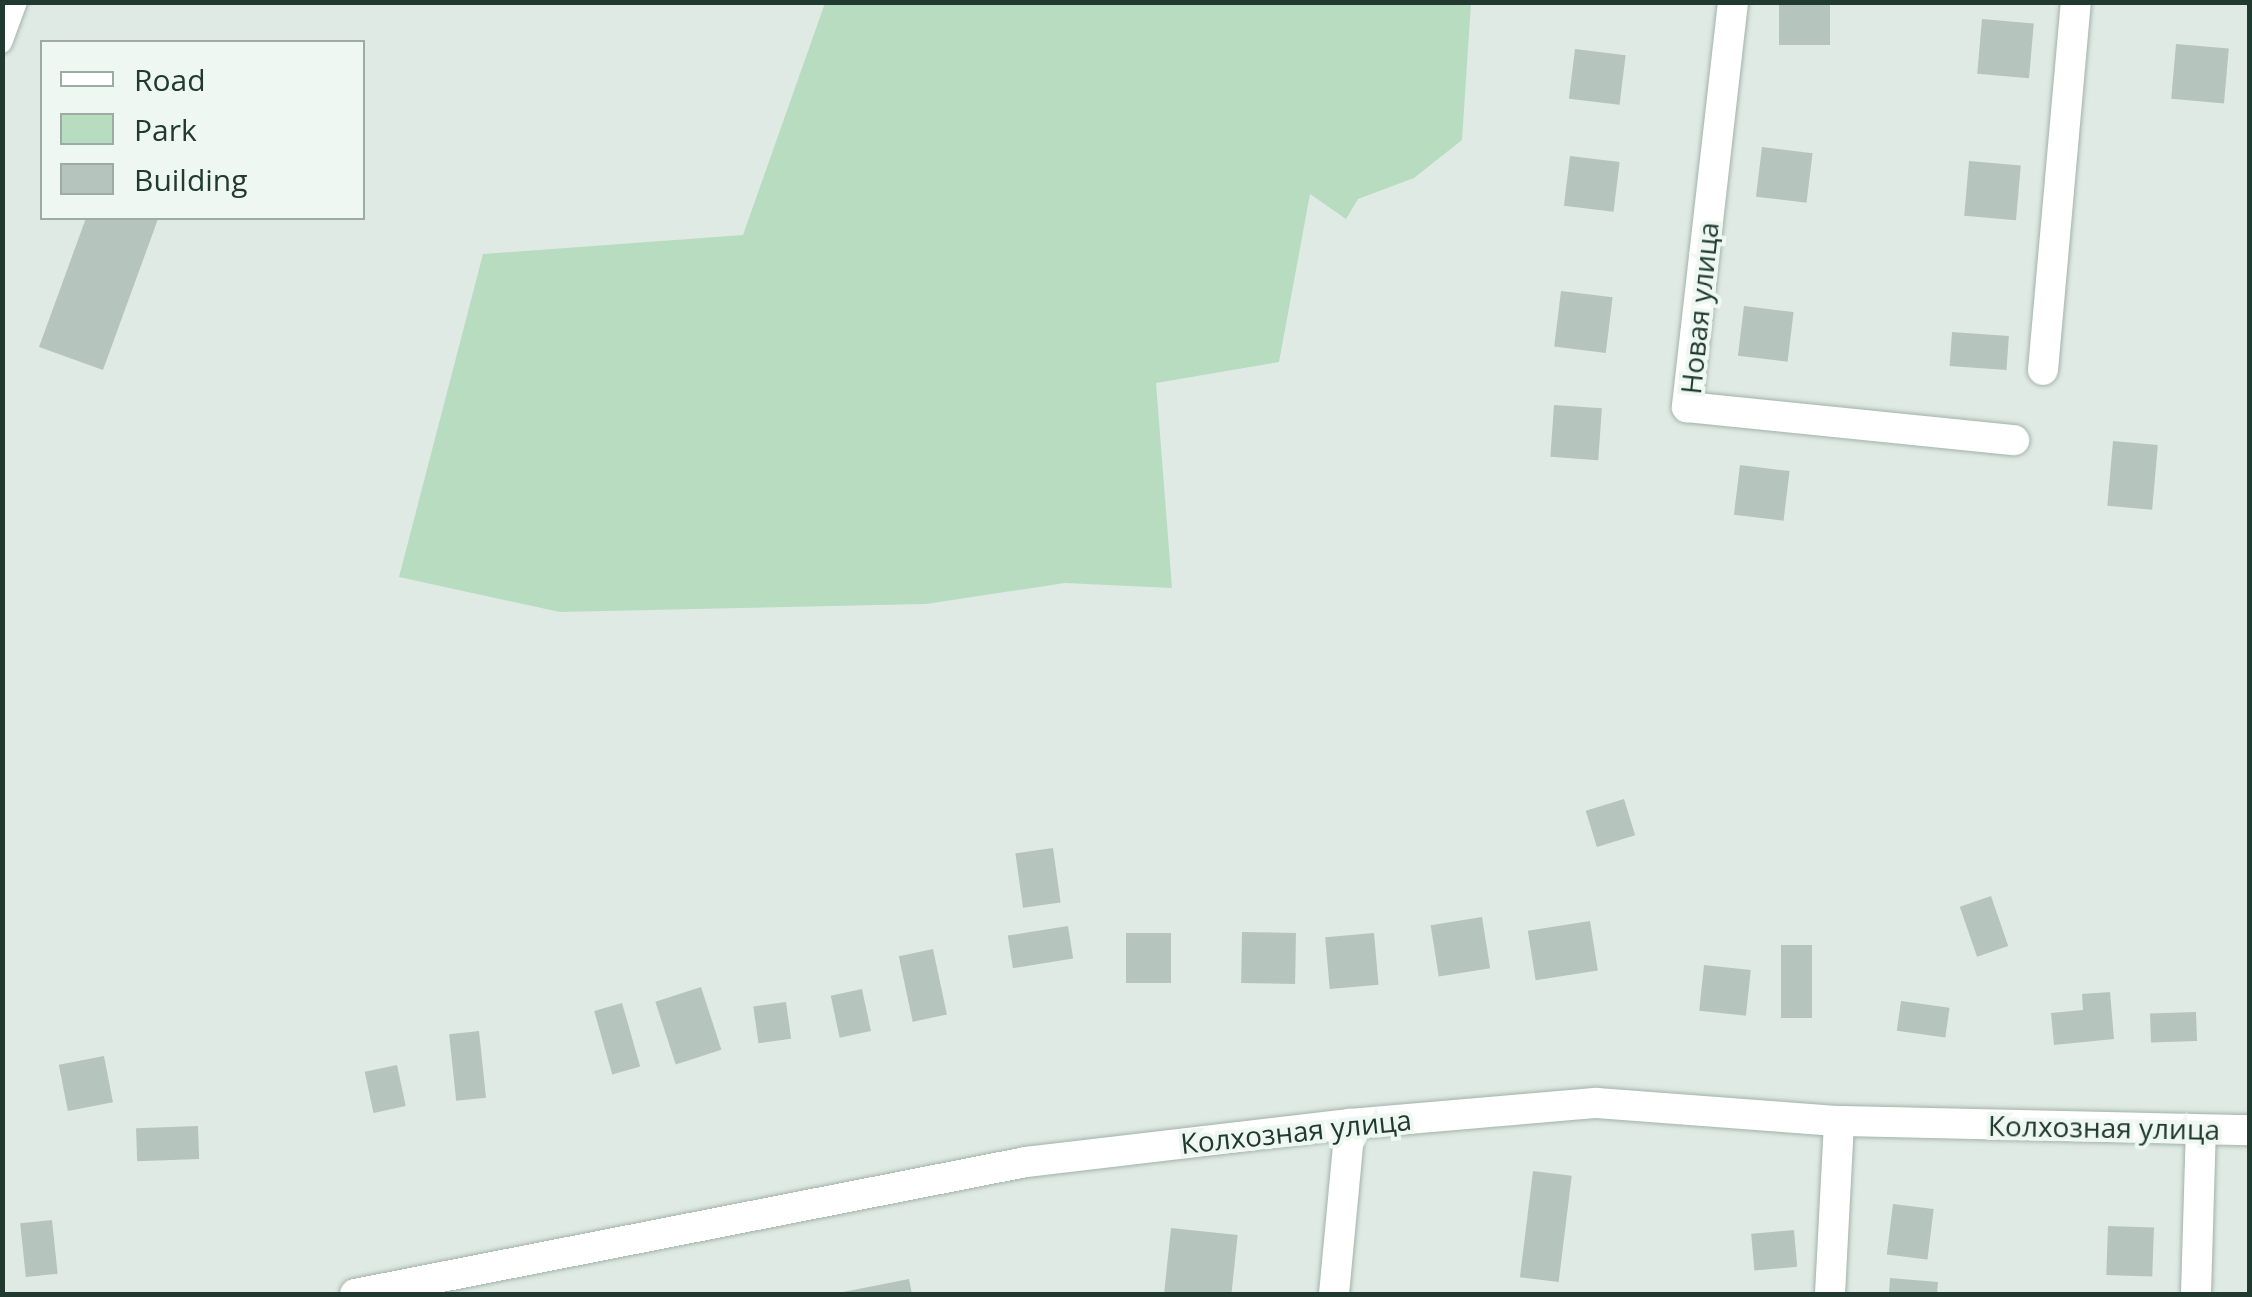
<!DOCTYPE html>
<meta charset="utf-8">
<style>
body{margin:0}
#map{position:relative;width:2252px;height:1297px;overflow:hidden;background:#dfeae4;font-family:"Open Sans",sans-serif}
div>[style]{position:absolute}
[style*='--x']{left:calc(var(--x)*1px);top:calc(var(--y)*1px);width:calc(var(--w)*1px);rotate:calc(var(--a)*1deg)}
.green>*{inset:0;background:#b8dcbf}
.building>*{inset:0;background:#b5c5bd;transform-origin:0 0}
.roads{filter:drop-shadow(0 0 2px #a2b2ab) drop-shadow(0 0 2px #a2b2ab)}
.lane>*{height:20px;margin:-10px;padding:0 10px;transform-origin:10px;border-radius:10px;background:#fff}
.street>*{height:30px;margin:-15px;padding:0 15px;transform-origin:15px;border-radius:15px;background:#fff}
.secondary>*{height:30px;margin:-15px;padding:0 15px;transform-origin:15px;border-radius:15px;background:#fff}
span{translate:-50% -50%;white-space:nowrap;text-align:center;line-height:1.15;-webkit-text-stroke:8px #eff7f3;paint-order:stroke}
.street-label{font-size:28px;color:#203a31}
.frame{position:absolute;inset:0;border:5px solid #203a31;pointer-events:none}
.legend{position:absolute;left:40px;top:40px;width:325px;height:180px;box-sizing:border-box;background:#eff7f3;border:2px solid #9caba5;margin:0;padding:12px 18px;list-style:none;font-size:30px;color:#203a31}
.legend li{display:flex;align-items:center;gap:20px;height:50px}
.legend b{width:50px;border:2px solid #9caba5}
</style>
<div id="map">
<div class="green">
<div style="clip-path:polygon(825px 3px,1471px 3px,1462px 140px,1414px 178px,1358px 199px,1346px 219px,1310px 194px,1279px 362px,1156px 383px,1172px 588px,1065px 583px,926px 604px,560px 612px,399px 577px,483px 254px,743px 235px)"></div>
</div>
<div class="building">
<div style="left:1779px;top:2px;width:51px;height:43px"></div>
<div style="left:1982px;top:19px;width:52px;height:55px;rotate:5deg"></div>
<div style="left:2176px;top:44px;width:53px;height:55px;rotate:5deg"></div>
<div style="left:1575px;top:49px;width:51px;height:50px;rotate:7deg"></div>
<div style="left:1762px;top:147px;width:51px;height:50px;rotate:7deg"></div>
<div style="left:1570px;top:156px;width:50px;height:50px;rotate:7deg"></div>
<div style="left:1969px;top:161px;width:52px;height:55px;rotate:5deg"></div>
<div style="clip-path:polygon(86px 218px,158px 219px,103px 370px,39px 347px)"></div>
<div style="left:1561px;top:291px;width:52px;height:56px;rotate:7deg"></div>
<div style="left:1744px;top:306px;width:50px;height:50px;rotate:7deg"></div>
<div style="left:1952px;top:332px;width:57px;height:34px;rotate:4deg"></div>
<div style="left:1554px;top:405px;width:48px;height:52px;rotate:4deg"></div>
<div style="left:2113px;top:441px;width:45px;height:65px;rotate:5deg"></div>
<div style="left:1740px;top:465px;width:50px;height:50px;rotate:7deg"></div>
<div style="left:1624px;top:799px;width:38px;height:40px;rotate:73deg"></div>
<div style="left:1053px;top:848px;width:55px;height:38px;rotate:82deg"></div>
<div style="left:1991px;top:896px;width:53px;height:33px;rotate:71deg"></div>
<div style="left:1482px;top:917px;width:52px;height:52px;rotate:81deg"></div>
<div style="left:1590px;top:921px;width:50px;height:63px;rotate:81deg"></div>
<div style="left:1068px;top:926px;width:33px;height:61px;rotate:81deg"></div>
<div style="left:1242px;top:932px;width:54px;height:51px;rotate:1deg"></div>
<div style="left:1126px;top:933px;width:45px;height:50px"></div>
<div style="left:1374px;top:933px;width:52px;height:49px;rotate:85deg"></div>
<div style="left:1781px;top:945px;width:31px;height:73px"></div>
<div style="left:933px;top:949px;width:67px;height:35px;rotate:78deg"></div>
<div style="left:1704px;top:965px;width:47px;height:46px;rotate:6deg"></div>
<div style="left:701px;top:987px;width:66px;height:48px;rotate:72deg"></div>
<div style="left:862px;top:989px;width:43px;height:32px;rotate:78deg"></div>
<div style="clip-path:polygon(2110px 992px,2114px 1039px,2054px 1045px,2051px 1013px,2083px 1010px,2082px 994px)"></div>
<div style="left:1901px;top:1001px;width:49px;height:30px;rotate:8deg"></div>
<div style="left:786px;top:1002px;width:37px;height:33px;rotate:82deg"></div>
<div style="left:622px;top:1003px;width:66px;height:29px;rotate:74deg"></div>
<div style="left:2196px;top:1012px;width:29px;height:46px;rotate:88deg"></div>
<div style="left:479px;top:1031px;width:67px;height:30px;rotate:84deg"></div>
<div style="left:104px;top:1056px;width:47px;height:46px;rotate:79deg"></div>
<div style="left:397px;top:1065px;width:42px;height:33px;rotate:78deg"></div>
<div style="left:198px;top:1126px;width:33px;height:62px;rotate:88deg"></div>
<div style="left:1533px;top:1171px;width:39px;height:107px;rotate:7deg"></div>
<div style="left:1893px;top:1204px;width:41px;height:51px;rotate:7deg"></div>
<div style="left:52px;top:1220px;width:54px;height:32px;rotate:84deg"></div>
<div style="left:2108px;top:1226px;width:46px;height:49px;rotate:2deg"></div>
<div style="left:1171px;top:1228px;width:67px;height:66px;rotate:6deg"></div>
<div style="left:1794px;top:1230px;width:37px;height:43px;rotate:85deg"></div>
<div style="clip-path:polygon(1890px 1278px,1938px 1282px,1937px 1294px,1889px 1294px)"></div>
<div style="clip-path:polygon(909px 1279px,912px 1294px,838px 1294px,838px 1293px)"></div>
</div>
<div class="roads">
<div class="lane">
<div style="--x:2;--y:43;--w:44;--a:-69.9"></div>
</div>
<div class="street">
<div style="--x:1733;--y:2;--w:408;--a:96.5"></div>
<div style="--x:1687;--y:407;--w:329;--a:5.8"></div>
<div style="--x:2043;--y:370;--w:369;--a:-84.9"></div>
<div style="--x:1334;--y:1294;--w:171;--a:-84.6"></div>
<div style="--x:1830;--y:1294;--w:173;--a:-87"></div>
<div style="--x:2196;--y:1294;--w:164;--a:-88.3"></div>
</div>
<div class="secondary">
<div style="--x:355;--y:1294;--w:684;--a:-11.13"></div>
<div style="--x:1026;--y:1162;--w:326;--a:-6.7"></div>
<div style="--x:1350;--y:1124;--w:248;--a:-4.9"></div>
<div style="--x:1597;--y:1103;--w:243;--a:4.3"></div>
<div style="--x:1839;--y:1121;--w:411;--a:1.3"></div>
</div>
</div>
<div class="street-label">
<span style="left:1699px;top:308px;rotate:-84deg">Новая улица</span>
<span style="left:2104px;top:1127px;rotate:1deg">Колхозная улица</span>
<span style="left:1296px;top:1131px;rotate:-6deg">Колхозная улица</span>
</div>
<div class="frame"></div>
<ul class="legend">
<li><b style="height:12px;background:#fff"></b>Road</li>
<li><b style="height:28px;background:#b8dcbf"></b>Park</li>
<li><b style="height:28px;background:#b5c5bd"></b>Building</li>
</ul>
</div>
